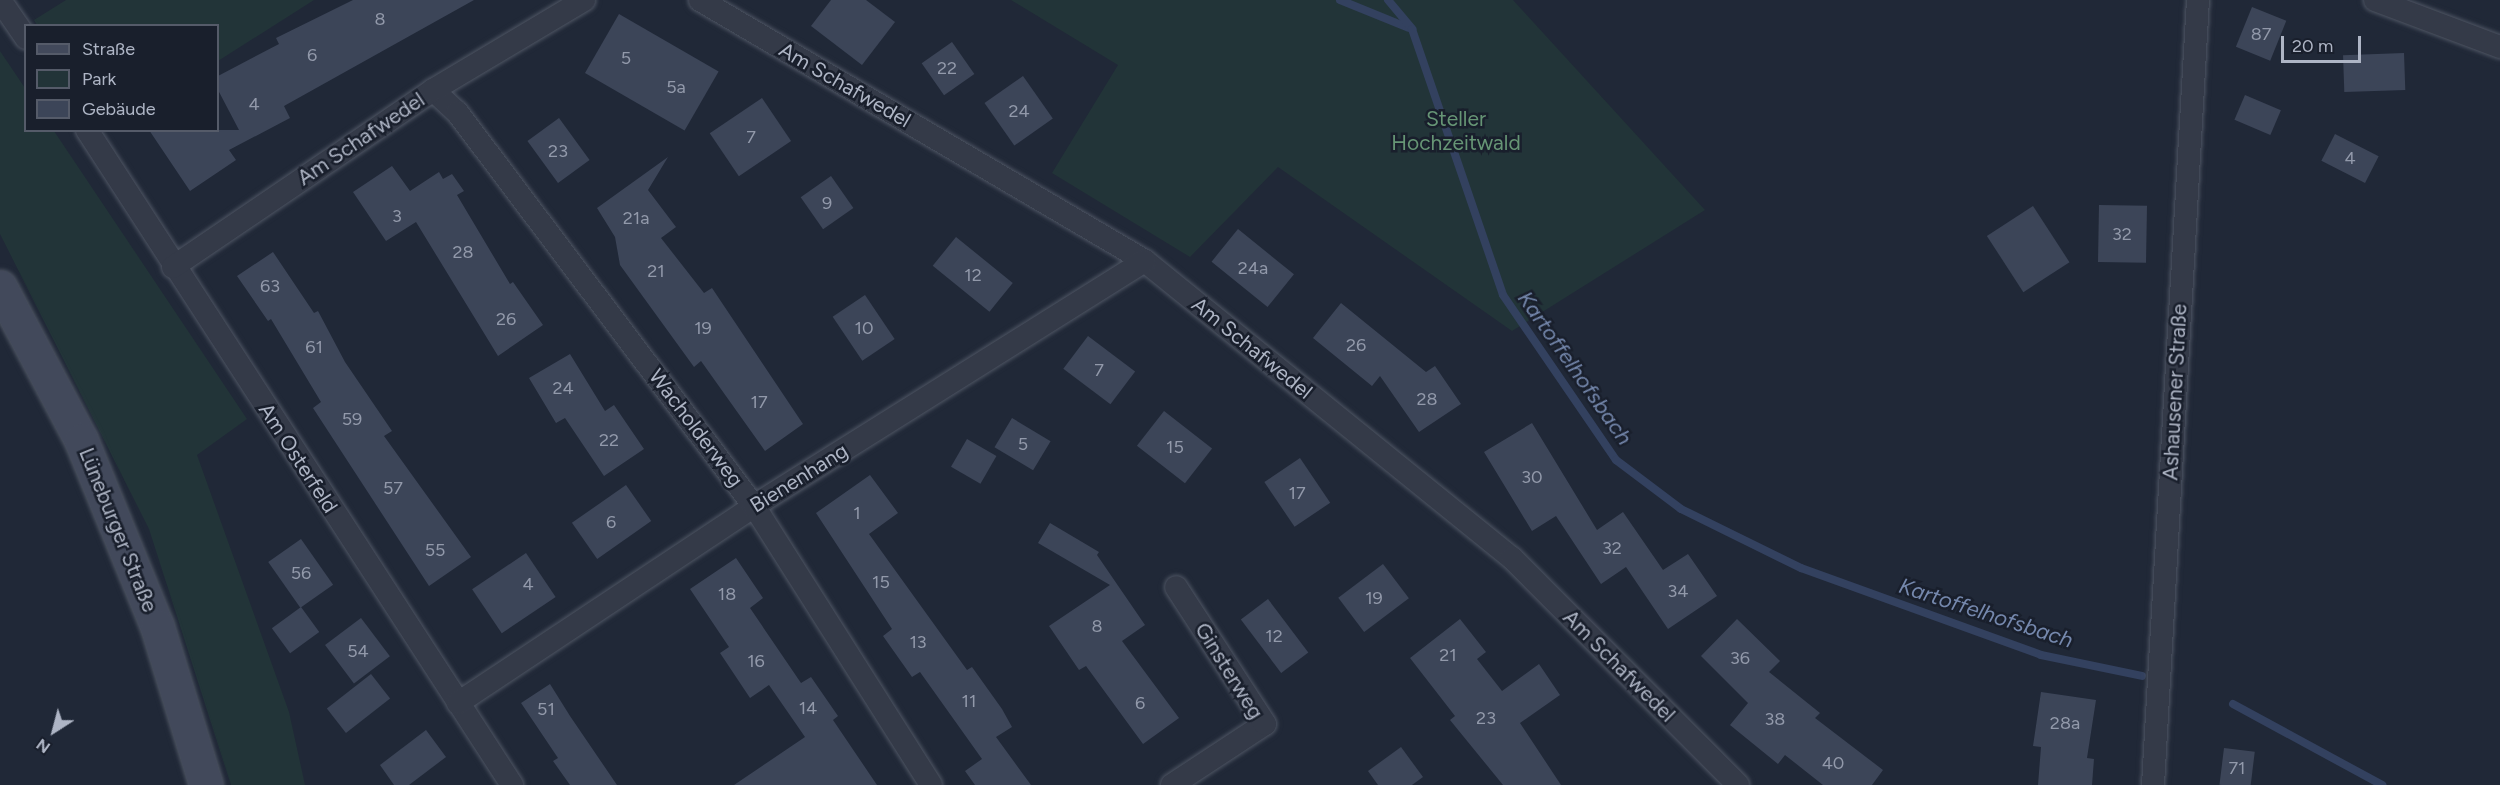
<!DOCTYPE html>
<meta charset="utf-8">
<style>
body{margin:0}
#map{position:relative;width:2500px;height:785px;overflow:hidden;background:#202837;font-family:Figtree,sans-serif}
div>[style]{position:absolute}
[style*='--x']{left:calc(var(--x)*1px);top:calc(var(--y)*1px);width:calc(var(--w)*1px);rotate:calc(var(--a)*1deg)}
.green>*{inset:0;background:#223438}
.stream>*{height:8px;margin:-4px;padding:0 4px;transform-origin:4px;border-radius:4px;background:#33415f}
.building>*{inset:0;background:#3c4558;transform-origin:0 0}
.roads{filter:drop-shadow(0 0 2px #4e5563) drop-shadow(0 0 2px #4e5563)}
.street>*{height:22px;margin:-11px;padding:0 11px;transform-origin:11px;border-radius:11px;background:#343a48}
.secondary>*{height:33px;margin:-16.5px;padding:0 16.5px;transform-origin:16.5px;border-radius:16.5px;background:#42495b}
span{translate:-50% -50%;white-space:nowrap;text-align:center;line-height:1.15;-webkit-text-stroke:5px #191f2c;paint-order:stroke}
.number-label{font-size:18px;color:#9299aa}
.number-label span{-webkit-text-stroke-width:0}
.street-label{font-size:21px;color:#aeb5c5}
.park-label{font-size:21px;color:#669575}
.water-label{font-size:22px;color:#7588ad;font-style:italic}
.legend{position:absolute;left:24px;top:24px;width:195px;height:108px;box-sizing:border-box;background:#191f2c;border:2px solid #555b69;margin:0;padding:8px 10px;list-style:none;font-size:18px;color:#aeb5c5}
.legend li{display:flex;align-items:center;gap:12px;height:30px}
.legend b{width:30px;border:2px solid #555b69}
.north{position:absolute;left:24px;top:701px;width:60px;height:60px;-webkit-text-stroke:4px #191f2c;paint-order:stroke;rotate:216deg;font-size:16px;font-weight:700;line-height:24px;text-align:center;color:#aeb5c5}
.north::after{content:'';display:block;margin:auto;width:21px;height:27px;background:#aeb5c5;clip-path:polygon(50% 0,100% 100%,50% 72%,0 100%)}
.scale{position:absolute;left:2281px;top:36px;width:80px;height:27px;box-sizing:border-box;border:3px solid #aeb5c5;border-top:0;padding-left:8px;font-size:18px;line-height:21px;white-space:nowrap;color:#aeb5c5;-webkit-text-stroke:4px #191f2c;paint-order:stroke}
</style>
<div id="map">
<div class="green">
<div style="clip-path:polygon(66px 0,314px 0,218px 61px,218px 26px,37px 25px,34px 20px)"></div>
<div style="clip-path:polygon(1011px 0,1513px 0,1705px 210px,1512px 331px,1278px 167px,1190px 257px,1052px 173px,1118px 65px)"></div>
<div style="clip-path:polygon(0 51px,25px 88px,26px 130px,54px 131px,247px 419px,197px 455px,289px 712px,305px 785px,231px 785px,149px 529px,0 234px)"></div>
</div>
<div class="stream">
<div style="--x:1340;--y:0;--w:74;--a:22.1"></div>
<div style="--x:1388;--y:0;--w:38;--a:50"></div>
<div style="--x:1412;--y:29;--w:281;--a:71.1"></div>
<div style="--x:1503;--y:295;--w:200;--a:55.6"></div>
<div style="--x:1616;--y:460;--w:81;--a:37"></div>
<div style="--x:1681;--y:509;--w:134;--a:26.2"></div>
<div style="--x:1801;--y:568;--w:255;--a:19.9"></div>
<div style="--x:2041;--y:655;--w:103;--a:11.7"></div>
<div style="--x:2233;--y:704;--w:170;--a:28.5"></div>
</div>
<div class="building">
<div style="clip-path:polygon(353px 0,474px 0,284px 106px,290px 118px,229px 150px,236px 160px,190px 191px,149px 130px,239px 130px,218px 90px,218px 76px,279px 44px,276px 38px)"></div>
<div style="clip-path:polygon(831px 0,866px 0,895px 22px,862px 65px,811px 26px)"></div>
<div style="left:2252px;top:7px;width:37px;height:43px;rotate:22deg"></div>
<div style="left:619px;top:14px;width:115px;height:68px;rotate:30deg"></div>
<div style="left:952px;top:42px;width:39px;height:37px;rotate:55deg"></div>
<div style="left:2404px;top:53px;width:37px;height:61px;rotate:88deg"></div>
<div style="left:1023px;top:76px;width:52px;height:47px;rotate:55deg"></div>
<div style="left:2245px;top:95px;width:39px;height:27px;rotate:23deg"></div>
<div style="left:762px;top:98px;width:52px;height:63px;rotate:56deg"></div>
<div style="left:559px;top:118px;width:52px;height:39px;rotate:54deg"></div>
<div style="left:2335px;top:134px;width:49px;height:30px;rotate:27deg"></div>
<div style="clip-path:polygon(668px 157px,648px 190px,676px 227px,661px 238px,704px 293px,712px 288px,803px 424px,765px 451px,701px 361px,694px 367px,620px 265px,615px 237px,597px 208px)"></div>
<div style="clip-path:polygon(392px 166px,410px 191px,439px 172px,443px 179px,452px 174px,464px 191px,457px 195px,510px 284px,513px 282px,543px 325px,498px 356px,416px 222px,386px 241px,353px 192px)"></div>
<div style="left:831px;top:176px;width:39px;height:37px;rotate:55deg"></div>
<div style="left:2099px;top:205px;width:48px;height:57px;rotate:1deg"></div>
<div style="left:2033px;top:206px;width:67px;height:55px;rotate:57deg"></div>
<div style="left:1238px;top:229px;width:72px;height:42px;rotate:39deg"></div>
<div style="left:956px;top:237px;width:73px;height:37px;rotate:39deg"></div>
<div style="clip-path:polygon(273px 252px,314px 313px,318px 311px,345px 362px,392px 431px,384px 436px,471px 557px,429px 586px,313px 408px,321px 402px,271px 319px,268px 321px,237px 276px)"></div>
<div style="left:865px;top:295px;width:53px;height:39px;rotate:56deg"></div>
<div style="clip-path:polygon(1341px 303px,1426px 372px,1435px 366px,1461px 404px,1419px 432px,1380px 376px,1372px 386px,1313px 338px)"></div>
<div style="left:1088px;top:336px;width:59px;height:41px;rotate:37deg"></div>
<div style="clip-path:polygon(570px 354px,605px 411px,614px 405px,644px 449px,604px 476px,565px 418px,556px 423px,529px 378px)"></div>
<div style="left:1164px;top:411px;width:61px;height:44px;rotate:38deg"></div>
<div style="left:1012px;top:418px;width:45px;height:34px;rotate:31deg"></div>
<div style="clip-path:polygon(1532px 423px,1597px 530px,1623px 512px,1663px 570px,1688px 554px,1717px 596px,1668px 629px,1626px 567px,1601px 584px,1556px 516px,1532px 531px,1484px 452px)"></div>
<div style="left:967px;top:439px;width:34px;height:32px;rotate:30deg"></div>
<div style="left:1300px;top:458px;width:54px;height:43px;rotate:56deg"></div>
<div style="clip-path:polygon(870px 475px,898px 513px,869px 534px,967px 670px,972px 667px,1002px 709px,1012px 727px,996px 737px,1031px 785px,975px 785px,965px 771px,982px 759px,920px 672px,912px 677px,883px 636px,892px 629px,816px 513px)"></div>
<div style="left:626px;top:485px;width:44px;height:66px;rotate:55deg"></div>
<div style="clip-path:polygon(1050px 523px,1099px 552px,1097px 555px,1145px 625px,1122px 641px,1179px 718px,1143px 744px,1086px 666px,1079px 670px,1049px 626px,1110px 585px,1038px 543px)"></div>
<div style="left:301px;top:539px;width:56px;height:40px;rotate:55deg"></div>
<div style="left:526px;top:553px;width:53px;height:65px;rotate:56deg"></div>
<div style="clip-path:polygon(736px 558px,763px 598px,750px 608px,801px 683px,811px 677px,838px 716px,833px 720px,877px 785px,734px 785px,805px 737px,769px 685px,750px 698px,720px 653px,729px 647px,690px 589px)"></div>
<div style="left:1383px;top:564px;width:43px;height:56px;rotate:53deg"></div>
<div style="left:1268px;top:599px;width:67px;height:34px;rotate:53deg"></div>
<div style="left:301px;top:607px;width:31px;height:36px;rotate:54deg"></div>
<div style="left:361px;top:618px;width:48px;height:45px;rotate:53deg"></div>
<div style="clip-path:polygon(1460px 619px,1486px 652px,1477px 659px,1502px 691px,1539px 664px,1560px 695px,1520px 723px,1561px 785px,1503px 785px,1450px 720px,1455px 716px,1410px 658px)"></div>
<div style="clip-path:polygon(1737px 619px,1780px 661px,1769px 672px,1820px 713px,1815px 718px,1883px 770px,1872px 785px,1823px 785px,1785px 755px,1778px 764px,1730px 725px,1748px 703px,1701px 656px)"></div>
<div style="left:371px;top:674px;width:31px;height:56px;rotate:52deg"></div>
<div style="clip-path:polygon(550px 684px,570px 716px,617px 785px,570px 785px,553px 761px,558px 758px,521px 703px)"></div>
<div style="clip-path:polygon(2041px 692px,2096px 700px,2087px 758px,2094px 759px,2092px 785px,2038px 785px,2041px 747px,2033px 746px)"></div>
<div style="clip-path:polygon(426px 730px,446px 757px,409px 785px,394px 785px,380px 765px)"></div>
<div style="clip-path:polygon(1401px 747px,1423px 777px,1412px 785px,1378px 785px,1368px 771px)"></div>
<div style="left:2224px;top:748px;width:31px;height:37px;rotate:7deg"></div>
</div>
<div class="roads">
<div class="street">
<div style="--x:0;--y:0;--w:46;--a:55.6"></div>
<div style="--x:700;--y:0;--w:516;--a:30.39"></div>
<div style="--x:1145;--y:261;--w:472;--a:39"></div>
<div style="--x:1512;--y:558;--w:320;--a:45.1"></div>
<div style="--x:2375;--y:0;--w:134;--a:20.6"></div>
<div style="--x:433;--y:90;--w:33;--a:43"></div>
<div style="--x:457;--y:112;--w:493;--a:53"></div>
<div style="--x:754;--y:506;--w:330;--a:57.6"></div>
<div style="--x:87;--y:130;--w:781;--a:57.02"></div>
<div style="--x:173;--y:267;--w:315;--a:-34.2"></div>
<div style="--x:433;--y:90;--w:176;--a:-30.8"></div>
<div style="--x:458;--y:703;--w:356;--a:-33.6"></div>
<div style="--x:754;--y:506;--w:461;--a:-32.1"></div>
<div style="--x:1172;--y:785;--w:111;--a:-33.3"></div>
<div style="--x:1265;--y:724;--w:163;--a:-123"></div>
<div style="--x:2153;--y:785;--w:786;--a:-86.72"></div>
</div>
<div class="secondary">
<div style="--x:0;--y:287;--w:173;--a:62.1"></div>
<div style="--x:81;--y:440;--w:201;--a:67.8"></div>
<div style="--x:157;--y:626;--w:166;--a:72.9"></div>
</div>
</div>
<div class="number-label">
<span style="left:380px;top:19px">8</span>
<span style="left:2261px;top:34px">87</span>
<span style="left:312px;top:55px">6</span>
<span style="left:626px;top:58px">5</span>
<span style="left:947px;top:68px">22</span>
<span style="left:676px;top:87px">5a</span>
<span style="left:254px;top:104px">4</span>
<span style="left:1019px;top:111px">24</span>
<span style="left:751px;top:137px">7</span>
<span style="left:558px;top:151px">23</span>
<span style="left:2350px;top:158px">4</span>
<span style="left:827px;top:203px">9</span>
<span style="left:397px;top:216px">3</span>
<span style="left:636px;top:218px">21a</span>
<span style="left:2122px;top:234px">32</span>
<span style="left:463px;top:252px">28</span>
<span style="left:1253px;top:268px">24a</span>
<span style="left:656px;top:271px">21</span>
<span style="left:973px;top:275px">12</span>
<span style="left:270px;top:286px">63</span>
<span style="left:506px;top:319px">26</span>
<span style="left:703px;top:328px">19</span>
<span style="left:864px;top:328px">10</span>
<span style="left:1356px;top:345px">26</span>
<span style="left:314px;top:347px">61</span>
<span style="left:1099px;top:370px">7</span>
<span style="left:563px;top:388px">24</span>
<span style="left:1427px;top:399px">28</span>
<span style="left:759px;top:402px">17</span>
<span style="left:352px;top:419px">59</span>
<span style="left:609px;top:440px">22</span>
<span style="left:1023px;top:444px">5</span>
<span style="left:1175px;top:447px">15</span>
<span style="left:1532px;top:477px">30</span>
<span style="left:393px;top:488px">57</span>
<span style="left:1297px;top:493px">17</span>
<span style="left:857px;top:513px">1</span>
<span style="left:611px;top:522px">6</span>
<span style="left:1612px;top:548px">32</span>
<span style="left:435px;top:550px">55</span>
<span style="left:301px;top:573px">56</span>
<span style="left:881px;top:582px">15</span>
<span style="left:528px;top:584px">4</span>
<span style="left:1678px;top:591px">34</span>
<span style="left:727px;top:594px">18</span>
<span style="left:1374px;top:598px">19</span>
<span style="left:1097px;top:626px">8</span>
<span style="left:1274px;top:636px">12</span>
<span style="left:918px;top:642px">13</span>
<span style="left:358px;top:651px">54</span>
<span style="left:1448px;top:655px">21</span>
<span style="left:1740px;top:658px">36</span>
<span style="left:756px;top:661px">16</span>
<span style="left:969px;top:701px">11</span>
<span style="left:1140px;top:703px">6</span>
<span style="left:808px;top:708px">14</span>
<span style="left:546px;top:709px">51</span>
<span style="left:1486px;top:718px">23</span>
<span style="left:1775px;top:719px">38</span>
<span style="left:2065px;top:723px">28a</span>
<span style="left:1833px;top:763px">40</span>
<span style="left:2237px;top:768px">71</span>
</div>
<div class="street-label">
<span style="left:845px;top:85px;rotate:30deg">Am Schafwedel</span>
<span style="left:361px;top:139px;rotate:-34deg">Am Schafwedel</span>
<span style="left:1252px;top:348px;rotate:39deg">Am Schafwedel</span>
<span style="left:2175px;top:392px;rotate:-87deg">Ashausener Straße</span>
<span style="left:696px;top:428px;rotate:53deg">Wacholderweg</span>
<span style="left:298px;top:458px;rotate:57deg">Am Osterfeld</span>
<span style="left:799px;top:478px;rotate:-32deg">Bienenhang</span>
<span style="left:118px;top:530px;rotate:68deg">Lüneburger Straße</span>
<span style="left:1619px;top:666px;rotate:45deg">Am Schafwedel</span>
<span style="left:1229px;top:671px;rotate:58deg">Ginsterweg</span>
</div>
<div class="park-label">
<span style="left:1456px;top:131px">Steller<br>Hochzeitwald</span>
</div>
<div class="water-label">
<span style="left:1575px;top:368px;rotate:55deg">Kartoffelhofsbach</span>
<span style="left:1986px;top:613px;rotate:18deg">Kartoffelhofsbach</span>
</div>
<ul class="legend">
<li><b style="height:8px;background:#42495b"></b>Straße</li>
<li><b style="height:16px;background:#223438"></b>Park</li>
<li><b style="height:16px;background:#3c4558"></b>Gebäude</li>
</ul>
<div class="north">N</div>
<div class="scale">20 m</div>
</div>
